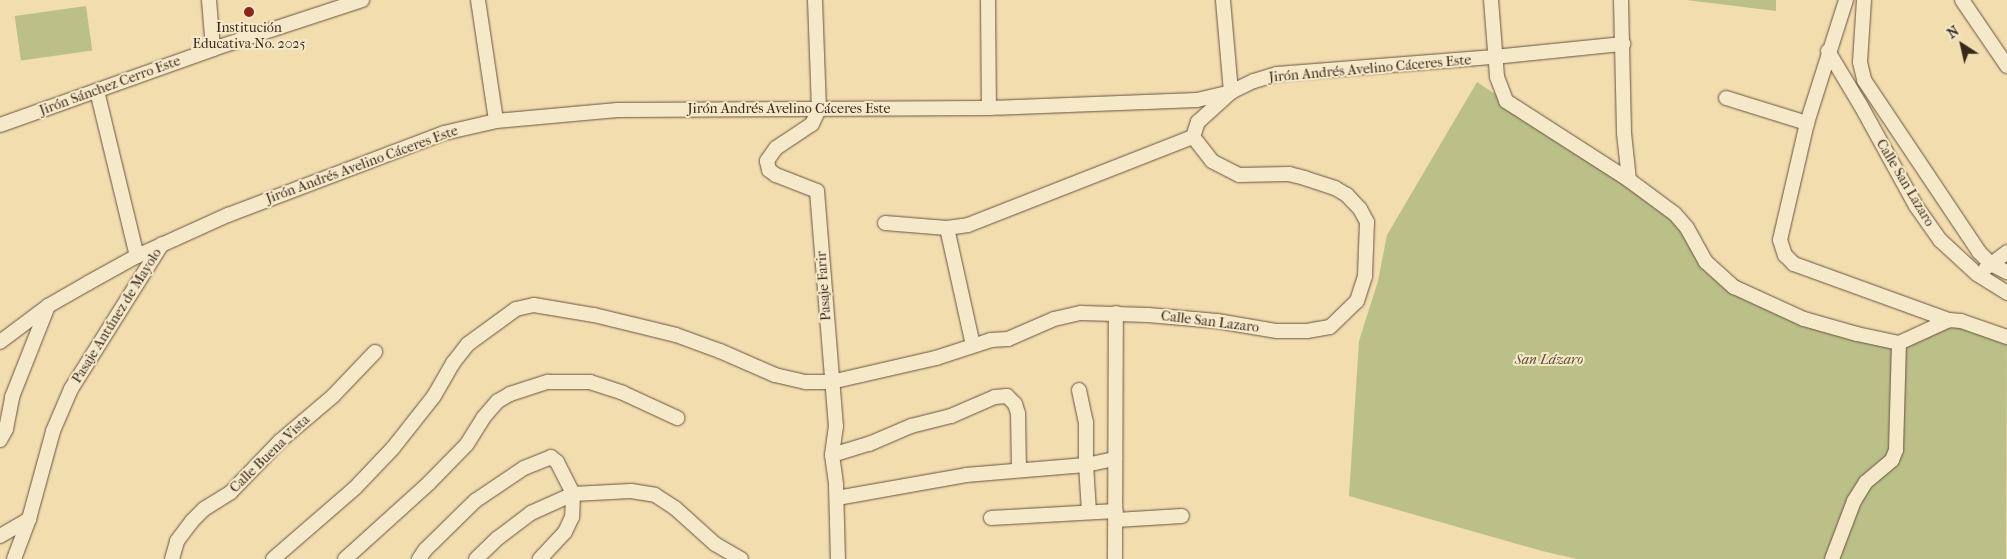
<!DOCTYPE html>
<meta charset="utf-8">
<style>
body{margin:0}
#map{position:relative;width:2007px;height:559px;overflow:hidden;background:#f1ddae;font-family:"IM FELL French Canon",serif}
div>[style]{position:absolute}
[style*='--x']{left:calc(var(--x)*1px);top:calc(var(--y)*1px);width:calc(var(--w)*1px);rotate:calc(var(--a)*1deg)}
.green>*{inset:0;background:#bbc089;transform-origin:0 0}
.roads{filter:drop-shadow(0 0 1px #685440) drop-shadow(0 0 1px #685440)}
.minor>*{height:14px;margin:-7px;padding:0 7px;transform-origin:7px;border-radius:7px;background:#f6e9ca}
.dots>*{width:14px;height:14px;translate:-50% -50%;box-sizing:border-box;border:2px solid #f6e9ca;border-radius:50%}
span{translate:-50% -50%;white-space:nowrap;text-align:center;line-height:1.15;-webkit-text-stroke:4px #f6e9ca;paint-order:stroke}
.poi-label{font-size:14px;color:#3a271b}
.street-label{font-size:14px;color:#3a271b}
.park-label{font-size:14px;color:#5a4d36;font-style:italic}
.north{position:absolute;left:1937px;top:20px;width:50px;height:50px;-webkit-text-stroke:4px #f6e9ca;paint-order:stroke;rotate:325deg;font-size:14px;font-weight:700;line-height:20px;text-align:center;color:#3a271b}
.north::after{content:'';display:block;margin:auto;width:18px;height:22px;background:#3a271b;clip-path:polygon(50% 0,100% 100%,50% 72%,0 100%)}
</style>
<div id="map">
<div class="green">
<div style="clip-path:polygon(1686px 0,1776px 0,1776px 11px)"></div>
<div style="left:86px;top:6px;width:45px;height:72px;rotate:82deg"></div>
<div style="clip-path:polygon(1477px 82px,1654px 200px,1723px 272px,1807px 318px,1899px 348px,1951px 321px,2007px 337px,2006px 559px,1577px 559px,1542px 551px,1349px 496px,1359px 341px,1378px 281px,1387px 235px)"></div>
</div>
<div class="roads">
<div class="minor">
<div style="--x:209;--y:0;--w:49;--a:85.3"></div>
<div style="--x:478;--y:0;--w:122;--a:81.5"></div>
<div style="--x:815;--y:0;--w:109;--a:87.9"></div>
<div style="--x:819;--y:109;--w:17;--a:115"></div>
<div style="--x:812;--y:124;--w:43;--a:146.3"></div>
<div style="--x:776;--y:148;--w:16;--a:125"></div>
<div style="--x:767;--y:161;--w:9;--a:77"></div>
<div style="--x:769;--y:170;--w:9;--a:36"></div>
<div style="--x:776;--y:175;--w:44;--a:21.3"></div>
<div style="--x:817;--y:191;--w:236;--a:85.4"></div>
<div style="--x:836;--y:426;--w:29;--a:98"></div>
<div style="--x:832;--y:455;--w:30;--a:82"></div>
<div style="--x:836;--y:485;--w:74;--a:88.5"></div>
<div style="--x:988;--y:0;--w:108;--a:89.5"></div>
<div style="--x:1491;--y:0;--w:77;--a:85.5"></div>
<div style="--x:1497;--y:77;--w:26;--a:69"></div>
<div style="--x:1506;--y:101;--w:146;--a:32.7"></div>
<div style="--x:1629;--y:180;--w:57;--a:36.5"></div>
<div style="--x:1675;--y:214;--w:18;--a:49"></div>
<div style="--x:1687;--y:228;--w:39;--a:61"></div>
<div style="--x:1706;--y:262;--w:38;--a:42"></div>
<div style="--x:1734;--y:287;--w:77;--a:24.6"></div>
<div style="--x:1804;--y:319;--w:55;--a:15.8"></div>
<div style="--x:1857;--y:334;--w:43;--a:12.1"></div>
<div style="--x:1899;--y:343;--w:55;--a:-24.7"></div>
<div style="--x:1949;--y:320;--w:12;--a:5"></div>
<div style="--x:1961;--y:321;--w:49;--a:19.2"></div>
<div style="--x:1621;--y:0;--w:133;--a:88.7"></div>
<div style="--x:1624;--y:133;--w:47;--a:83.9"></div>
<div style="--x:1846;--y:0;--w:129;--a:107.6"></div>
<div style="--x:1807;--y:123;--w:120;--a:103"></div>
<div style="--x:1780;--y:240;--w:16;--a:72"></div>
<div style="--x:1785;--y:255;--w:13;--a:45"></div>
<div style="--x:1794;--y:264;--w:165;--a:19.9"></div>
<div style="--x:1864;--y:0;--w:62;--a:93.7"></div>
<div style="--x:1860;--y:62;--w:18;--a:77"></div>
<div style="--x:1864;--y:80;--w:207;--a:56.2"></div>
<div style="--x:1979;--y:252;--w:17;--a:45"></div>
<div style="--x:1991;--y:264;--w:18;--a:27"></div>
<div style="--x:1962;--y:0;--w:80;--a:55.7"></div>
<div style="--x:1828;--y:51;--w:64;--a:59"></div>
<div style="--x:1861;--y:106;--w:114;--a:61.2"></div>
<div style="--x:1916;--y:206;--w:42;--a:54.8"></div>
<div style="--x:1940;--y:240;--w:50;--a:42.6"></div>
<div style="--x:1977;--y:274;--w:36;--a:32"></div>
<div style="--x:97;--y:91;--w:170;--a:76.4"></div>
<div style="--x:1726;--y:98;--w:85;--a:17.2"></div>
<div style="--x:0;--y:125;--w:226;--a:-19.6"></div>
<div style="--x:213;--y:49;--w:157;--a:-18.2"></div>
<div style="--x:885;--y:223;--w:62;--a:4.6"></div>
<div style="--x:947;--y:228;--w:21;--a:-8"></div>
<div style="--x:968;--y:225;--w:242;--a:-21.4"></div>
<div style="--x:947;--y:228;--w:120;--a:77.5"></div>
<div style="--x:1986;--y:268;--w:26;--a:-37"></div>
<div style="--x:0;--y:342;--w:60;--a:-36.9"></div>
<div style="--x:48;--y:306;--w:46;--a:-29.9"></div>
<div style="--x:88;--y:283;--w:56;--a:-28.9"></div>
<div style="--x:137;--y:256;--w:100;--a:-24.3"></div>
<div style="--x:228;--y:215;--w:231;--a:-20.8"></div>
<div style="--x:444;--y:133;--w:53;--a:-13"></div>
<div style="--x:496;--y:121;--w:122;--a:-5.2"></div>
<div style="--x:618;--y:110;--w:371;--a:-0.3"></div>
<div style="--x:989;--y:108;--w:208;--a:-2.2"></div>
<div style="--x:1197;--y:100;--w:35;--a:-13"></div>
<div style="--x:1231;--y:92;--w:25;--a:-26"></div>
<div style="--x:1254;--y:81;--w:24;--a:-17"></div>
<div style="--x:1277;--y:74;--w:218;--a:-4.5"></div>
<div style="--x:1494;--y:57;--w:130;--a:-5.8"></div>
<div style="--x:1079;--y:390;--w:33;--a:78"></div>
<div style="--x:1086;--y:422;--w:43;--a:90"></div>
<div style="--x:1086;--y:465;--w:47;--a:86.3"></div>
<div style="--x:0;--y:440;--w:13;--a:-61"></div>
<div style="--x:6;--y:429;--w:33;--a:-79"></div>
<div style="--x:12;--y:397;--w:98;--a:-68.4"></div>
<div style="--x:832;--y:455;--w:39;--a:-17"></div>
<div style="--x:869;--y:444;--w:46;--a:-23.2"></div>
<div style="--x:911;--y:426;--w:41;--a:-14"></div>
<div style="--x:951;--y:416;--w:48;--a:-23.4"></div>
<div style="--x:995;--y:397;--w:12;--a:-5"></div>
<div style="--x:1007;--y:396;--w:11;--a:45"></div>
<div style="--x:1015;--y:404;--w:9;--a:72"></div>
<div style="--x:1018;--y:413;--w:57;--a:89"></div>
<div style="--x:837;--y:498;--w:131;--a:-10.1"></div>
<div style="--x:966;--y:475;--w:120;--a:-4.8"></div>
<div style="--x:1086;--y:465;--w:30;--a:-12"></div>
<div style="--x:991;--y:518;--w:125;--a:-3.2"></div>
<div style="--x:1116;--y:520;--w:66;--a:-3.5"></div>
<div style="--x:0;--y:536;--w:34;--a:-30"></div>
<div style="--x:14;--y:559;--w:43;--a:-69.4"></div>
<div style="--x:29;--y:519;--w:91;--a:-74.7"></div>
<div style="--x:53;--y:431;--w:46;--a:-66.8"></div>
<div style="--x:71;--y:389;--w:171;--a:-57.9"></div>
<div style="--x:172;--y:559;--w:19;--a:-74"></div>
<div style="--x:177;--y:541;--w:25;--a:-53"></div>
<div style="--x:192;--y:521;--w:17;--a:-45"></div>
<div style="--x:204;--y:509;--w:31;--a:-32"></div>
<div style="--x:230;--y:493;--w:72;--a:-46.1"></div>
<div style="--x:280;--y:441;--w:70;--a:-40.3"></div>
<div style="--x:333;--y:396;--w:61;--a:-46.3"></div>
<div style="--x:273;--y:559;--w:108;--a:-40.9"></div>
<div style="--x:355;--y:488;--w:55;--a:-46.5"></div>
<div style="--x:393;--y:448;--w:66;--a:-51.7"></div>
<div style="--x:434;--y:396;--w:38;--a:-60"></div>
<div style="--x:453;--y:363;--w:24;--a:-52"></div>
<div style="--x:468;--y:344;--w:59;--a:-36.1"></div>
<div style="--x:516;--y:309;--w:18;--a:-13"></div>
<div style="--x:534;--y:305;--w:61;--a:9.5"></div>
<div style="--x:594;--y:315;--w:84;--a:13.7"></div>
<div style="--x:676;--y:335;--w:47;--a:20"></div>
<div style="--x:720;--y:351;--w:60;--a:23.6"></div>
<div style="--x:775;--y:375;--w:32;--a:13"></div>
<div style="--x:806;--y:382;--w:25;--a:0"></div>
<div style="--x:831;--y:382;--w:108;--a:-12.9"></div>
<div style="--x:936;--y:358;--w:58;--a:-18.1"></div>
<div style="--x:991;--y:340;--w:17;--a:-3"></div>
<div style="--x:1008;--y:339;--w:50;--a:-23.5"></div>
<div style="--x:1054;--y:319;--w:28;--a:-13"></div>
<div style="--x:1081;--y:313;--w:67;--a:1.7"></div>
<div style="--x:1148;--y:315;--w:69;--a:5"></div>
<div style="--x:1217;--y:321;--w:61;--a:9.5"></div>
<div style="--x:1277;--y:331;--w:30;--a:0"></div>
<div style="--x:1307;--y:331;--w:23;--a:-10"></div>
<div style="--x:1330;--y:327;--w:37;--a:-44"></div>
<div style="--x:1357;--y:301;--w:26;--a:-72"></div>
<div style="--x:1365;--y:276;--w:54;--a:-87.9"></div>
<div style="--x:1367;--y:222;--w:15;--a:-118"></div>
<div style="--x:1360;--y:209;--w:19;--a:-133"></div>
<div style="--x:1347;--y:195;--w:14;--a:-150"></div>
<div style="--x:1335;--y:188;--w:32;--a:-162"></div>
<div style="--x:1305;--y:178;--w:16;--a:-166"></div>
<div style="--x:1289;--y:174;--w:50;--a:178.9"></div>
<div style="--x:1239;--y:175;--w:30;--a:-153"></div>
<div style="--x:1212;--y:161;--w:31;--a:-128"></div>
<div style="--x:1193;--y:137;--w:16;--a:-72"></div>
<div style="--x:1198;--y:122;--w:45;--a:-42.3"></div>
<div style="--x:1231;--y:92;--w:92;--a:-95"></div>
<div style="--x:345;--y:559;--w:113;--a:-42.1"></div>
<div style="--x:429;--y:483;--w:54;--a:-45.7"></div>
<div style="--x:467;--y:444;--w:31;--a:-58"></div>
<div style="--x:483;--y:418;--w:23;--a:-49"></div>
<div style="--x:498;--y:401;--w:14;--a:-30"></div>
<div style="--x:510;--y:394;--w:40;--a:-18"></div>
<div style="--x:548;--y:382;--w:42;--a:0"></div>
<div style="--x:590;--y:382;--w:35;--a:18"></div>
<div style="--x:623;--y:393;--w:60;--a:24.8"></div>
<div style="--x:419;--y:559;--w:11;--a:-56"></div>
<div style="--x:425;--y:550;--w:70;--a:-44.4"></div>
<div style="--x:475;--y:501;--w:59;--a:-34"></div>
<div style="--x:524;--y:468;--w:29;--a:-22"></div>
<div style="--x:551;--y:457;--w:8;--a:40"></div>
<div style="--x:557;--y:462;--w:36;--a:63"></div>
<div style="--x:573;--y:494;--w:23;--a:92"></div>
<div style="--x:572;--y:517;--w:17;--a:115"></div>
<div style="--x:565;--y:532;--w:37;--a:133"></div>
<div style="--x:476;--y:559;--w:30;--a:-44"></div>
<div style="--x:498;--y:538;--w:41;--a:-37.1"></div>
<div style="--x:531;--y:513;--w:46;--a:-24.3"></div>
<div style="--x:573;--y:494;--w:58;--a:-3"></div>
<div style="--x:631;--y:491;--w:24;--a:9"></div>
<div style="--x:655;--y:495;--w:24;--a:33"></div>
<div style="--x:675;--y:508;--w:54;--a:42"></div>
<div style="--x:715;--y:544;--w:30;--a:30"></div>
<div style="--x:1115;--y:559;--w:246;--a:-89.8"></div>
<div style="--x:1832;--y:559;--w:62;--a:-69.2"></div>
<div style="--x:1854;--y:501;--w:22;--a:-58"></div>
<div style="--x:1866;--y:482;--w:34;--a:-40"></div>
<div style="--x:1892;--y:460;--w:11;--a:-68"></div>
<div style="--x:1896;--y:450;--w:107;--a:-88.4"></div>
</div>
</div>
<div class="dots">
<div style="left:249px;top:12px;background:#8f2418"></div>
</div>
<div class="poi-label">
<span style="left:249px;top:36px">Institución<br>Educativa No. 2025</span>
</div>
<div class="street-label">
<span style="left:1370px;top:69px;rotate:-5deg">Jirón Andrés Avelino Cáceres Este</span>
<span style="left:110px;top:86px;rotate:-20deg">Jirón Sánchez Cerro Este</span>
<span style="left:789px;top:109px">Jirón Andrés Avelino Cáceres Este</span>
<span style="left:362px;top:165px;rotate:-20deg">Jirón Andrés Avelino Cáceres Este</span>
<span style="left:1905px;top:183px;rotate:59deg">Calle San Lazaro</span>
<span style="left:824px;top:286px;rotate:-94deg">Pasaje Farir</span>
<span style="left:117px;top:316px;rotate:-58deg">Pasaje Antúnez de Mayolo</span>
<span style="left:1210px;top:322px;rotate:7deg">Calle San Lazaro</span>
<span style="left:270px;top:454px;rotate:-44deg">Calle Buena Vista</span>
</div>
<div class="park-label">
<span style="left:1549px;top:360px">San Lázaro</span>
</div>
<div class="north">N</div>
</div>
